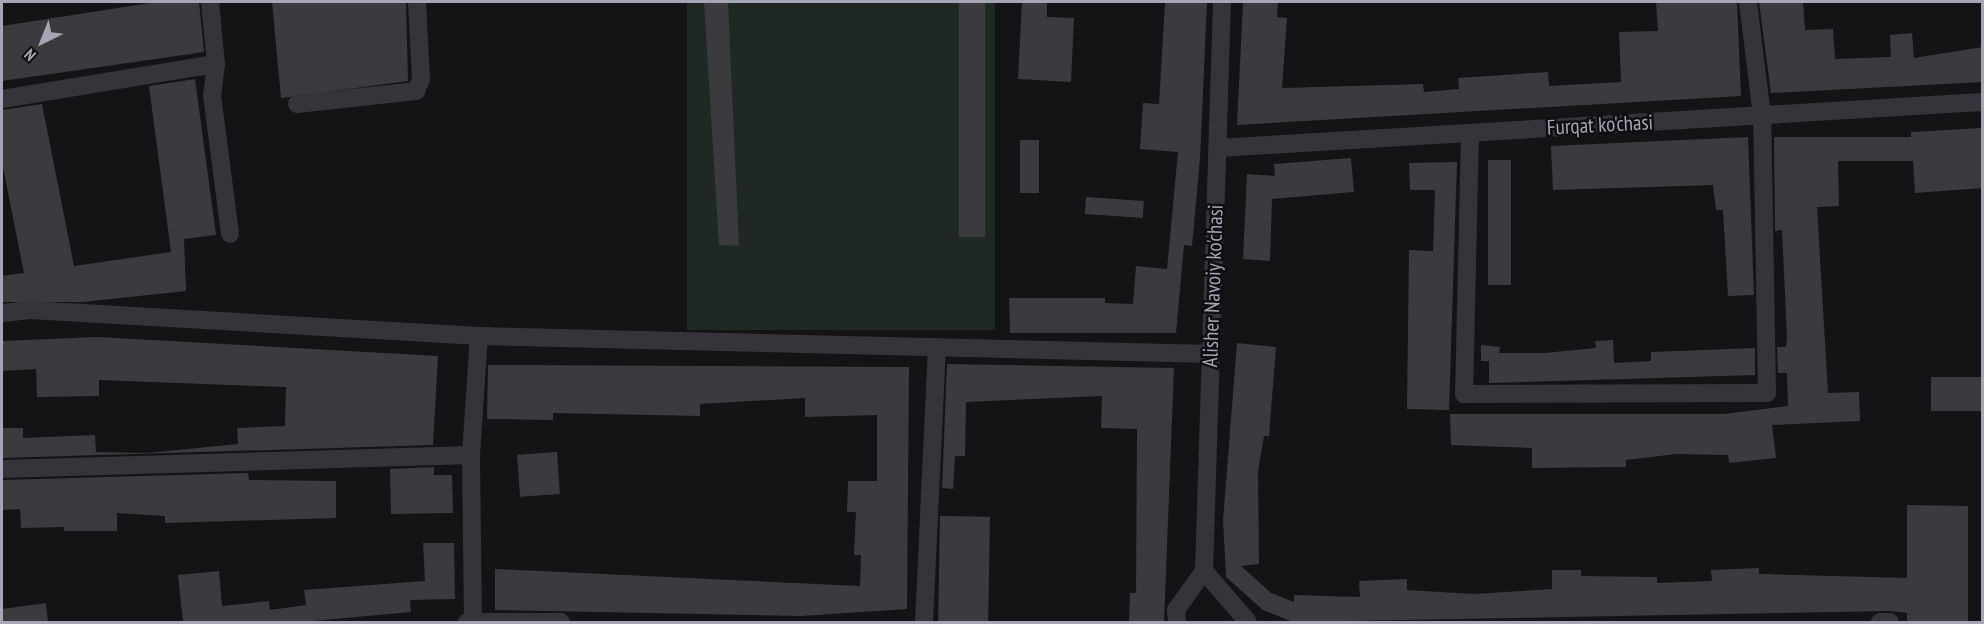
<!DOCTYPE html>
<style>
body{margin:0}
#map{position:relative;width:1984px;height:624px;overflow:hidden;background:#141315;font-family:"PT Sans Narrow",sans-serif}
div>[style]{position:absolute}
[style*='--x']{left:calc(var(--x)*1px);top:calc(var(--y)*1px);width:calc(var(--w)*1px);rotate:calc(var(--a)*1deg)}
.green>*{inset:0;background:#202824;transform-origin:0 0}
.building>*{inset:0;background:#3b3a3f;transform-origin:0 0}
.minor>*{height:18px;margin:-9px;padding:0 9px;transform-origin:9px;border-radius:9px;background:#36343a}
span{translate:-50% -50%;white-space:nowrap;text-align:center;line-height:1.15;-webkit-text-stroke:5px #0f0e10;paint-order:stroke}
.street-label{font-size:21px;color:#a6a5b5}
.frame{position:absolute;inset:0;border:3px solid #a6a5b5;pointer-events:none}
.north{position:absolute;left:12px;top:12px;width:60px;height:60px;-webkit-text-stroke:4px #0f0e10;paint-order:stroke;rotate:223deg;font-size:16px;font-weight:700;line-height:24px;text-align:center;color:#a6a5b5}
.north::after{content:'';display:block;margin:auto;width:21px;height:27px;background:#a6a5b5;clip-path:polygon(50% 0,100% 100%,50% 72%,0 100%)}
</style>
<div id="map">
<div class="green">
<div style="left:687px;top:2px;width:308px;height:328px"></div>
</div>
<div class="building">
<div style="clip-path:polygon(157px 2px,199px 2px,204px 52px,2px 81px,2px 26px)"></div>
<div style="clip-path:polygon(272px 2px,406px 2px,408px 81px,281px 98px)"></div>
<div style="clip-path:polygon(704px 2px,728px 2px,739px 246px,719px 245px)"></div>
<div style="left:959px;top:2px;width:26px;height:235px"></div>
<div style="clip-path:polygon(1022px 2px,1047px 2px,1047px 17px,1074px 18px,1071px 82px,1018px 79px)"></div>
<div style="clip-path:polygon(1165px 2px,1207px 2px,1200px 159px,1192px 246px,1184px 245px,1176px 333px,1010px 333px,1009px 298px,1105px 298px,1105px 303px,1133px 304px,1136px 266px,1167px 269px,1178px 152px,1140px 149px,1143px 103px,1159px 104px)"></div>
<div style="clip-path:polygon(1243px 2px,1278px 2px,1277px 17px,1287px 18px,1282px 88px,1423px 84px,1424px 92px,1459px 89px,1458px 78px,1548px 72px,1549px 86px,1621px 82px,1619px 32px,1658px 31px,1656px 2px,1737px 2px,1741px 96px,1237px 125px)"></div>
<div style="clip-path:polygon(1759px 2px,1803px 2px,1805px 30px,1833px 29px,1835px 59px,1891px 57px,1890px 35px,1912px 33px,1914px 58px,1983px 47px,1983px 82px,1771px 93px)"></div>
<div style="clip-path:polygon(195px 79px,216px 235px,184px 239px,186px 291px,83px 302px,2px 302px,2px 276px,24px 273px,2px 162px,2px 110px,42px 104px,74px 266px,171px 252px,149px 86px)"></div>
<div style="clip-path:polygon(1981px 128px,1983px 188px,1915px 193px,1913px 161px,1838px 161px,1839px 206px,1817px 207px,1828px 393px,1859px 392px,1860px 421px,1772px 425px,1776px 458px,1729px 463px,1728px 455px,1676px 454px,1626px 460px,1626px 467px,1532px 468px,1532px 448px,1451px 445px,1450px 414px,1724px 414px,1788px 406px,1787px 373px,1778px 373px,1777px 347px,1786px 347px,1787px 337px,1782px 230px,1775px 231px,1774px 137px,1911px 137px,1911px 132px)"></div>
<div style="clip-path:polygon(1748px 137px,1754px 295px,1728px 296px,1723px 210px,1716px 210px,1713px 185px,1553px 190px,1551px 146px)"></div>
<div style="left:1020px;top:140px;width:19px;height:53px"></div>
<div style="clip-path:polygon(1351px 158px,1354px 192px,1272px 199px,1270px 261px,1243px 259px,1247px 174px,1275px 176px,1274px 164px)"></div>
<div style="left:1488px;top:160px;width:23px;height:125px"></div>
<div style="clip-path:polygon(1457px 162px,1449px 410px,1407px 409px,1409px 250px,1433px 251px,1435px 190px,1410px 190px,1409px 163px)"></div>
<div style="left:1086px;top:197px;width:58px;height:17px;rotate:4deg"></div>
<div style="clip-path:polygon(97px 337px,438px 356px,433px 445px,2px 458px,2px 428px,23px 428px,23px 438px,95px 435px,96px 452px,147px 453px,238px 444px,237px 428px,285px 426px,286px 387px,99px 380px,99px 396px,37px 397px,36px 369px,2px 371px,2px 341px)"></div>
<div style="clip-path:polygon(1613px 340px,1614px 363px,1651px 361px,1651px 352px,1755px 348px,1755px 375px,1489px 383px,1489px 361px,1481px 361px,1481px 345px,1500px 347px,1499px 353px,1544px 353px,1596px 348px,1595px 341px)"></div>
<div style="clip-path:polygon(1237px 343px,1276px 347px,1269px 436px,1264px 436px,1258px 471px,1259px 564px,1241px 566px,1271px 593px,1294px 602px,1294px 595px,1360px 597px,1359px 581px,1407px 579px,1407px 590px,1473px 594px,1552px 589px,1552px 570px,1581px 570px,1581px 576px,1657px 577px,1657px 583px,1712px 581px,1711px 570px,1759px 568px,1759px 574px,1907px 578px,1907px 505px,1968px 506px,1968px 622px,1907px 622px,1907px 613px,1890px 611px,1293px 622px,1263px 610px,1226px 577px,1223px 520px)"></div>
<div style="clip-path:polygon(947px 364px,1174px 368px,1164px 622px,1129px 622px,1130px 593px,1136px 593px,1137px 429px,1101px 428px,1102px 396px,966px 402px,965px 456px,955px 456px,953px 489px,942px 488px)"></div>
<div style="clip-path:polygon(488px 365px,909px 367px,907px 609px,801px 616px,495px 610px,495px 569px,860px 586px,861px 555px,854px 555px,856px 512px,847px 512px,848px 481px,877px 481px,877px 415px,805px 417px,805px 398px,700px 404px,700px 416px,553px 413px,553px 420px,487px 419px)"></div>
<div style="left:1931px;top:377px;width:52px;height:34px"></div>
<div style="left:557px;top:452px;width:42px;height:40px;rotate:86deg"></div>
<div style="clip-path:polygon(434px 467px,434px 475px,452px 475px,453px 513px,391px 514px,390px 469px)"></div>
<div style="clip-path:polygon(248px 473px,249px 480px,336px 481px,336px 518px,165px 523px,165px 516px,117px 513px,117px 531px,64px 531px,64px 527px,21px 528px,20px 509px,2px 510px,2px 480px)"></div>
<div style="left:940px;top:516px;width:50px;height:106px;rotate:1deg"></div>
<div style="clip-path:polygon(423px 543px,454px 543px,455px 599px,410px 600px,411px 612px,301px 622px,183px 622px,178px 575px,219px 571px,222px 606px,269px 601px,270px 610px,306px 605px,304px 590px,425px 581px)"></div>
<div style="clip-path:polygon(46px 603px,48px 622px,3px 622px,2px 609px)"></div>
</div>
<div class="minor">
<div style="--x:210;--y:2;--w:62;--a:84.5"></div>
<div style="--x:216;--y:64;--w:31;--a:97"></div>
<div style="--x:212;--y:95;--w:140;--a:82.6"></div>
<div style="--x:2;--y:99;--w:217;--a:-9.3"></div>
<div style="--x:297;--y:104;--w:120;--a:-6.2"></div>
<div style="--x:416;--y:91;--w:13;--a:-67"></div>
<div style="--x:421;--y:79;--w:77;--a:-93"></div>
<div style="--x:1470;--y:133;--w:261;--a:91.3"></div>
<div style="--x:1464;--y:394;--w:303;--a:-0.2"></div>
<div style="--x:1767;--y:393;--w:277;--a:-91"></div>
<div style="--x:1762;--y:116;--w:115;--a:-97"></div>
<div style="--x:1218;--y:148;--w:765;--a:-3.45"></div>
<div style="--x:2;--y:313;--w:28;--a:-6"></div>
<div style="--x:30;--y:310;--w:450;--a:3.3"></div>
<div style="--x:479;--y:336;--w:732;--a:1.41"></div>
<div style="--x:2;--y:469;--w:469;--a:-1.7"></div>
<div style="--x:1204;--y:571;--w:569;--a:-88.19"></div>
<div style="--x:1204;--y:571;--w:67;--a:49.2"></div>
<div style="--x:467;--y:622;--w:94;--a:0"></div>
<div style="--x:473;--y:622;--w:167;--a:-90.7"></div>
<div style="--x:471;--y:455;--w:119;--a:-86.2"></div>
<div style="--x:924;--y:622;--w:275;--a:-87.3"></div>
<div style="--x:1177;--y:622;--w:12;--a:-95"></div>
<div style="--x:1176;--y:610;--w:48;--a:-54.3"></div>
<div style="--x:1880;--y:622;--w:10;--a:0"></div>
</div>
<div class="street-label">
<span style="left:1600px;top:125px;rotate:-3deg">Furqat ko'chasi</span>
<span style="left:1213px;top:286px;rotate:-88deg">Alisher Navoiy ko'chasi</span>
</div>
<div class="frame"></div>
<div class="north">N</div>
</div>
